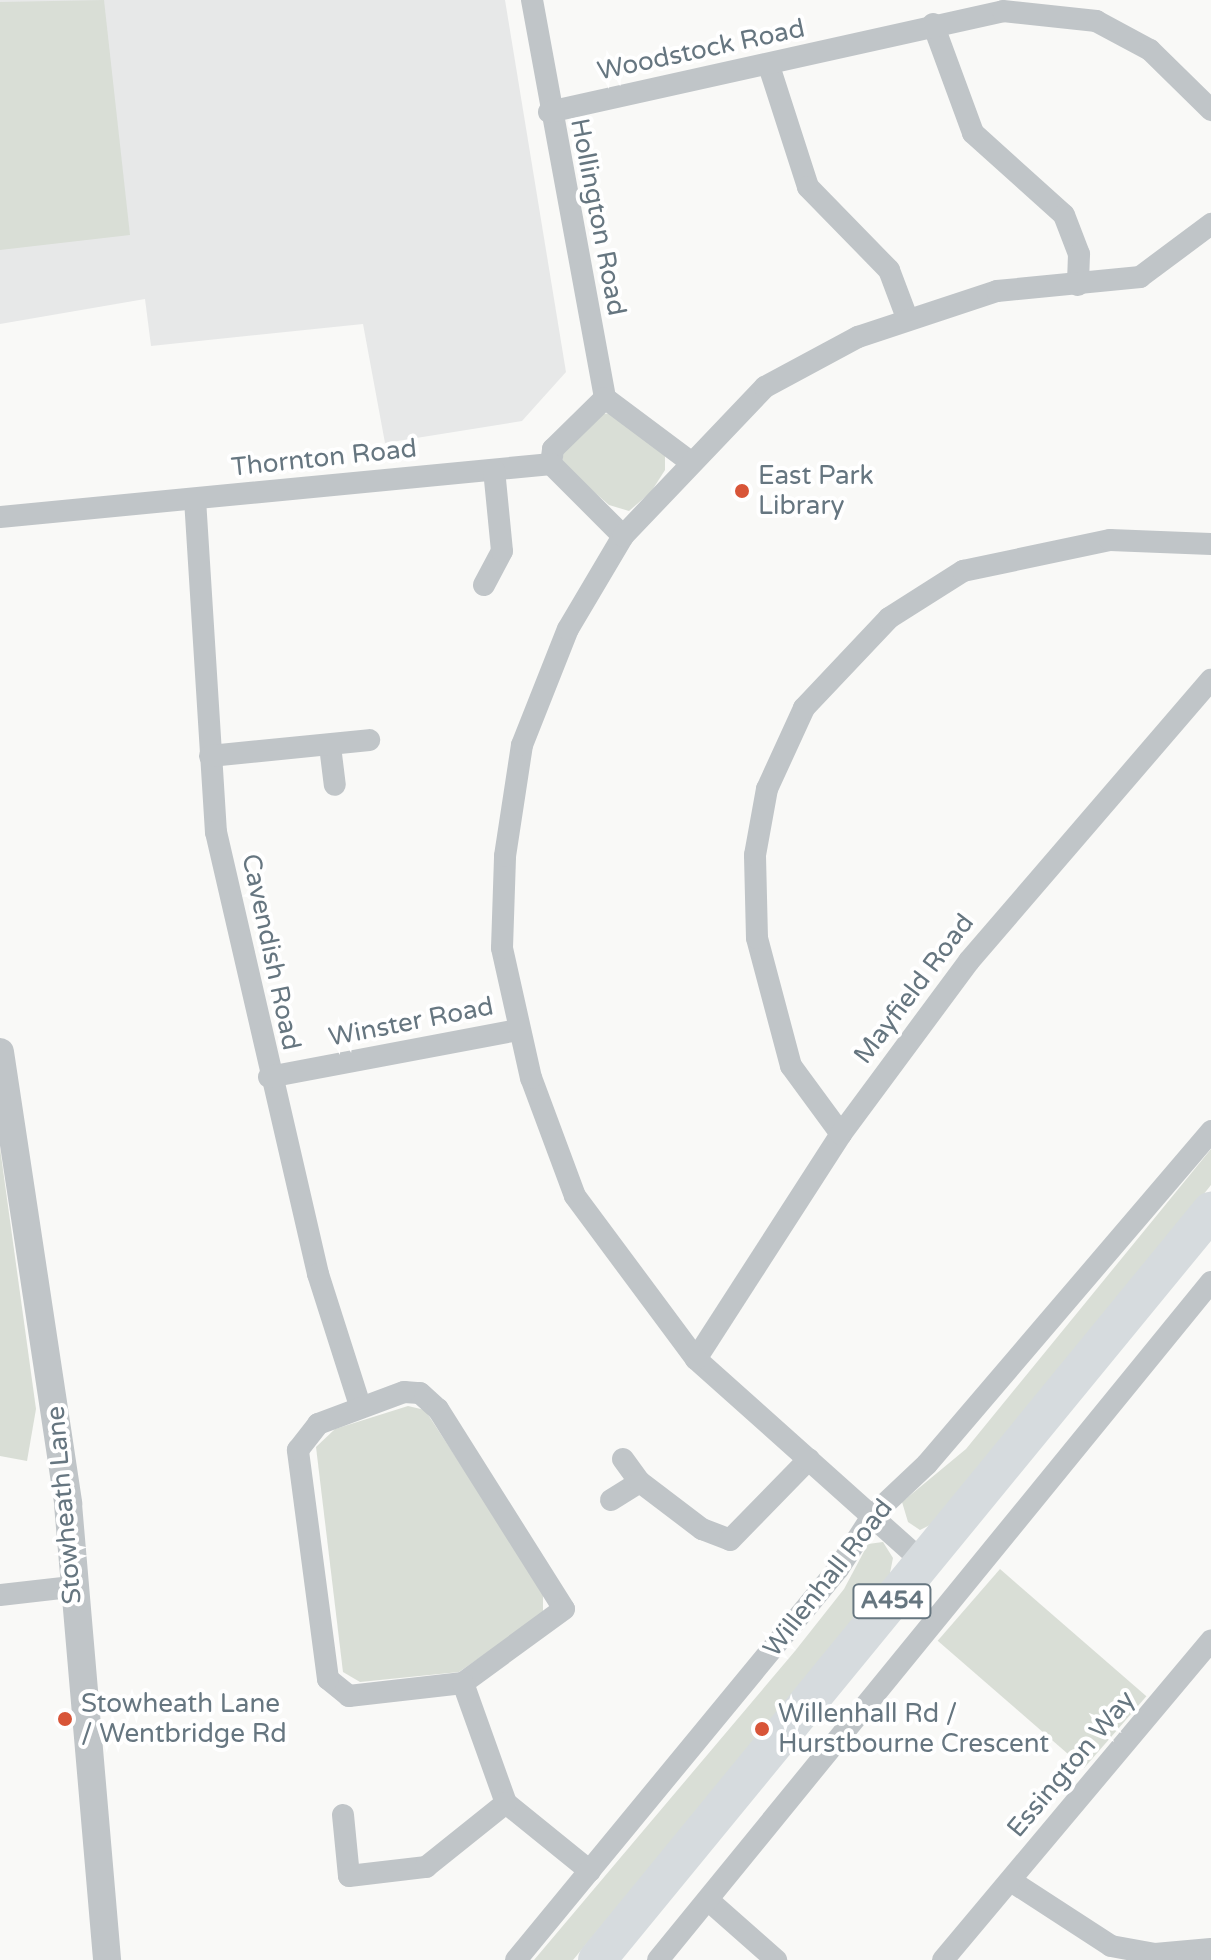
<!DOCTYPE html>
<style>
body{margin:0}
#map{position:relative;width:1211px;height:1960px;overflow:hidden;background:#f9f9f7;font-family:"Varela Round",sans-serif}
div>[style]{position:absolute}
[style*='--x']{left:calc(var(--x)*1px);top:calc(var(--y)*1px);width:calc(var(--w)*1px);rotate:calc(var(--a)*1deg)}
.built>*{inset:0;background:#e7e8e8}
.green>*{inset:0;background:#d9ded6;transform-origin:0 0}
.minor>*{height:22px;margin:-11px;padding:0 11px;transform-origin:11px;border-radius:11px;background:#c0c5c8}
.tertiary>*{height:28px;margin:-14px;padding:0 14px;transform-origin:14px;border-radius:14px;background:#c0c5c8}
.trunk>*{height:38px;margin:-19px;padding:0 19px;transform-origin:19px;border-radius:19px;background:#d6dbde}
.dots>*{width:22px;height:22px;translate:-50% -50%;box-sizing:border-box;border:4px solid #fff;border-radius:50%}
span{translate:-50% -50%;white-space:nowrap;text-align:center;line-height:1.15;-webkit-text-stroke:8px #fff;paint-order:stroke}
.shield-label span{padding:2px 6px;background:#fff;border:2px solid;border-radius:6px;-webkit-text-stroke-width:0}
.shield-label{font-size:24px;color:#667680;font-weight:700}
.street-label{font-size:26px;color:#667680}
.poi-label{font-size:26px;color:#667680}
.left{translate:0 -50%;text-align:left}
</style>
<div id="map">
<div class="built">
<div style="clip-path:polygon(0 0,505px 0,566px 372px,522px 421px,385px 443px,363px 324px,151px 346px,145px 299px,0 324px)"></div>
</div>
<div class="green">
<div style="clip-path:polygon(104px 0,130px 235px,0 250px,0 2px)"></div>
<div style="clip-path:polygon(615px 413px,665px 454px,665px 470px,651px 492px,629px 511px,609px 505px,562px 464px,564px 449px,601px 414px)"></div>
<div style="clip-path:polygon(0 1148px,36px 1409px,27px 1461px,0 1456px)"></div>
<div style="clip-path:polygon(1211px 1149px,1211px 1185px,1024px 1419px,938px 1521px,920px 1530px,908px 1522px,902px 1502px,966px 1449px)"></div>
<div style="clip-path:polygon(408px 1406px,425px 1410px,543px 1590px,543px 1614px,459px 1672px,360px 1682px,343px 1672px,316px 1447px,335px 1429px)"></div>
<div style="clip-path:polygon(883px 1542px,893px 1558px,889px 1578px,636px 1884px,573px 1960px,534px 1960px,795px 1651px,844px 1589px,868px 1544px)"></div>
<div style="left:1000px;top:1569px;width:194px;height:95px;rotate:41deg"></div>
</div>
<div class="minor">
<div style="--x:532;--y:0;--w:405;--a:79.6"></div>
<div style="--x:933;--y:24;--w:116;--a:69.8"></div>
<div style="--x:973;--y:133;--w:122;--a:42"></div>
<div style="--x:1064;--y:215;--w:42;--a:69"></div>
<div style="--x:1079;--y:254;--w:31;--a:92"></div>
<div style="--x:769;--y:66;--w:127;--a:72.1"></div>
<div style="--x:808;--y:187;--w:116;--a:45.7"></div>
<div style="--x:889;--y:270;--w:51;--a:69.4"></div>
<div style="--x:549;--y:112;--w:465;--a:-12.5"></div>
<div style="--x:1003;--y:11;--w:94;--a:6.1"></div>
<div style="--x:1096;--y:21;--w:61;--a:28.2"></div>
<div style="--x:1150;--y:50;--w:86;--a:44.5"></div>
<div style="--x:605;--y:398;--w:104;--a:36.8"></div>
<div style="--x:551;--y:464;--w:102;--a:45"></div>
<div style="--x:551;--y:464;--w:15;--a:-82"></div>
<div style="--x:553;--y:449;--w:73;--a:-44.4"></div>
<div style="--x:195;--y:499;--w:334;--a:86.4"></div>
<div style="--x:216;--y:832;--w:454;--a:77"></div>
<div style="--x:318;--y:1274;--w:139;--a:72.3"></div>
<div style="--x:0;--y:517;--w:554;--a:-5.49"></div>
<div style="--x:484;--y:585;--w:38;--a:-62"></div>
<div style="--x:502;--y:551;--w:81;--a:-95.6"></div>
<div style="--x:330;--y:746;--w:39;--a:83"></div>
<div style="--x:210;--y:756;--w:160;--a:-5.7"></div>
<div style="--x:269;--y:1077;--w:252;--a:-10.7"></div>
<div style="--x:841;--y:1134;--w:84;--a:-126.3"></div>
<div style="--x:791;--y:1066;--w:132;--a:-104.9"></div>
<div style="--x:757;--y:938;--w:83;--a:-91.4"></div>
<div style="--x:755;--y:855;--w:67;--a:-79.7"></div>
<div style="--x:767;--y:789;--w:89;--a:-65.4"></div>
<div style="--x:804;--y:708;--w:124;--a:-46.6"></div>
<div style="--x:889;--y:618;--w:88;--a:-32.4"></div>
<div style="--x:963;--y:571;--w:150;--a:-11.9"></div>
<div style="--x:1110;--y:540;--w:101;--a:2.3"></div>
<div style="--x:696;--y:1359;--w:268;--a:-57.2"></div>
<div style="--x:841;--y:1134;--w:215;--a:-53.5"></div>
<div style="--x:969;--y:961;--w:371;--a:-49.3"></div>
<div style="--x:404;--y:1392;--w:16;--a:4"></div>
<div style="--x:420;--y:1393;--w:24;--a:42"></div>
<div style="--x:438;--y:1409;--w:236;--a:57.8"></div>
<div style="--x:564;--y:1609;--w:125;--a:143.8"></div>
<div style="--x:463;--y:1683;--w:115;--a:173.5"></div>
<div style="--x:349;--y:1696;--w:27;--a:-141"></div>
<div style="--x:328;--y:1679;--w:231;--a:-97.5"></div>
<div style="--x:298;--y:1450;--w:33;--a:-52"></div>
<div style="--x:318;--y:1424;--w:92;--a:-20.4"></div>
<div style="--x:623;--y:1459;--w:29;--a:54"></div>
<div style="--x:611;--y:1500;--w:34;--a:-32"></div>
<div style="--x:640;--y:1482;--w:78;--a:37.2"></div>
<div style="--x:702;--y:1529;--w:30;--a:21"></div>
<div style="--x:730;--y:1540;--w:113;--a:-45.7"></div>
<div style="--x:923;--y:1562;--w:305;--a:-138.2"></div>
<div style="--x:696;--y:1359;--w:203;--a:-126.6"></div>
<div style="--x:575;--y:1196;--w:126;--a:-110.4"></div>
<div style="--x:531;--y:1078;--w:133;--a:-102.6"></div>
<div style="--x:502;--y:948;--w:92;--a:-88.1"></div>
<div style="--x:505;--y:856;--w:112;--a:-81.3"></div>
<div style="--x:522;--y:745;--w:125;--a:-68.4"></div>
<div style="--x:568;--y:629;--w:108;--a:-59.4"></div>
<div style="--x:623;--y:536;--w:206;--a:-46.4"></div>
<div style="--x:765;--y:387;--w:106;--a:-28.3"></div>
<div style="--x:858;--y:337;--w:146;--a:-18.3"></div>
<div style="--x:997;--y:291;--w:144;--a:-5.6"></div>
<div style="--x:1140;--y:277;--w:89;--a:-36.7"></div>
<div style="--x:0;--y:1595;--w:70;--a:-6.5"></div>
<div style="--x:463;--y:1683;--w:127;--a:70.3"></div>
<div style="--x:506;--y:1803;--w:108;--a:39"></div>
<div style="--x:343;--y:1815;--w:61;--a:84.4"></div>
<div style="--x:349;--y:1876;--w:78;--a:-6.7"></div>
<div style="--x:426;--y:1867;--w:102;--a:-38.7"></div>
<div style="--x:1011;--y:1881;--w:119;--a:33"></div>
<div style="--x:1111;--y:1946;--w:45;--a:10.3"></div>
<div style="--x:1155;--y:1954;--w:56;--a:-5.1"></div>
<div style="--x:708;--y:1900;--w:91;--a:41.4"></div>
<div style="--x:516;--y:1960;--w:507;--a:-50.53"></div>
<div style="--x:838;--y:1569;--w:64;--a:-57.1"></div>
<div style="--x:873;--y:1515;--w:74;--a:-43.4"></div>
<div style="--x:927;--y:1464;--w:438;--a:-49.5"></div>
<div style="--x:658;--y:1960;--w:875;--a:-50.8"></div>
<div style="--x:943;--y:1960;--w:417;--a:-50"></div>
</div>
<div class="tertiary">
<div style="--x:0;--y:1052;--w:457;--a:81.4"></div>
<div style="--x:68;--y:1504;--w:458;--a:85.1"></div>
</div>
<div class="trunk">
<div style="--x:597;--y:1960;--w:969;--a:-50.66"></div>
</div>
<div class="dots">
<div style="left:742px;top:491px;background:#d85538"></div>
<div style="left:65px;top:1719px;background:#d85538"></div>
<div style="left:762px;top:1729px;background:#d85538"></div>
</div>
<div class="shield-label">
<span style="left:892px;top:1601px">A454</span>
</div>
<div class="street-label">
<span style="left:701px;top:50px;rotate:-12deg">Woodstock Road</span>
<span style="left:598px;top:217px;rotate:79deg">Hollington Road</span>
<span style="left:324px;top:458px;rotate:-6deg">Thornton Road</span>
<span style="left:271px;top:952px;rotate:78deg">Cavendish Road</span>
<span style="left:914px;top:989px;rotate:-53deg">Mayfield Road</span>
<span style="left:411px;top:1022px;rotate:-11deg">Winster Road</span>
<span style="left:64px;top:1505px;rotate:-95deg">Stowheath Lane</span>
<span style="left:828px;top:1578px;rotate:-52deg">Willenhall Road</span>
<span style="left:1071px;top:1764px;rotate:-50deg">Essington Way</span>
</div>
<div class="poi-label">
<span class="left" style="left:758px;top:491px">East Park<br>Library</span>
<span class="left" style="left:81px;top:1719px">Stowheath Lane<br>/ Wentbridge Rd</span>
<span class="left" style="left:778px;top:1729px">Willenhall Rd /<br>Hurstbourne Crescent</span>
</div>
</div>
